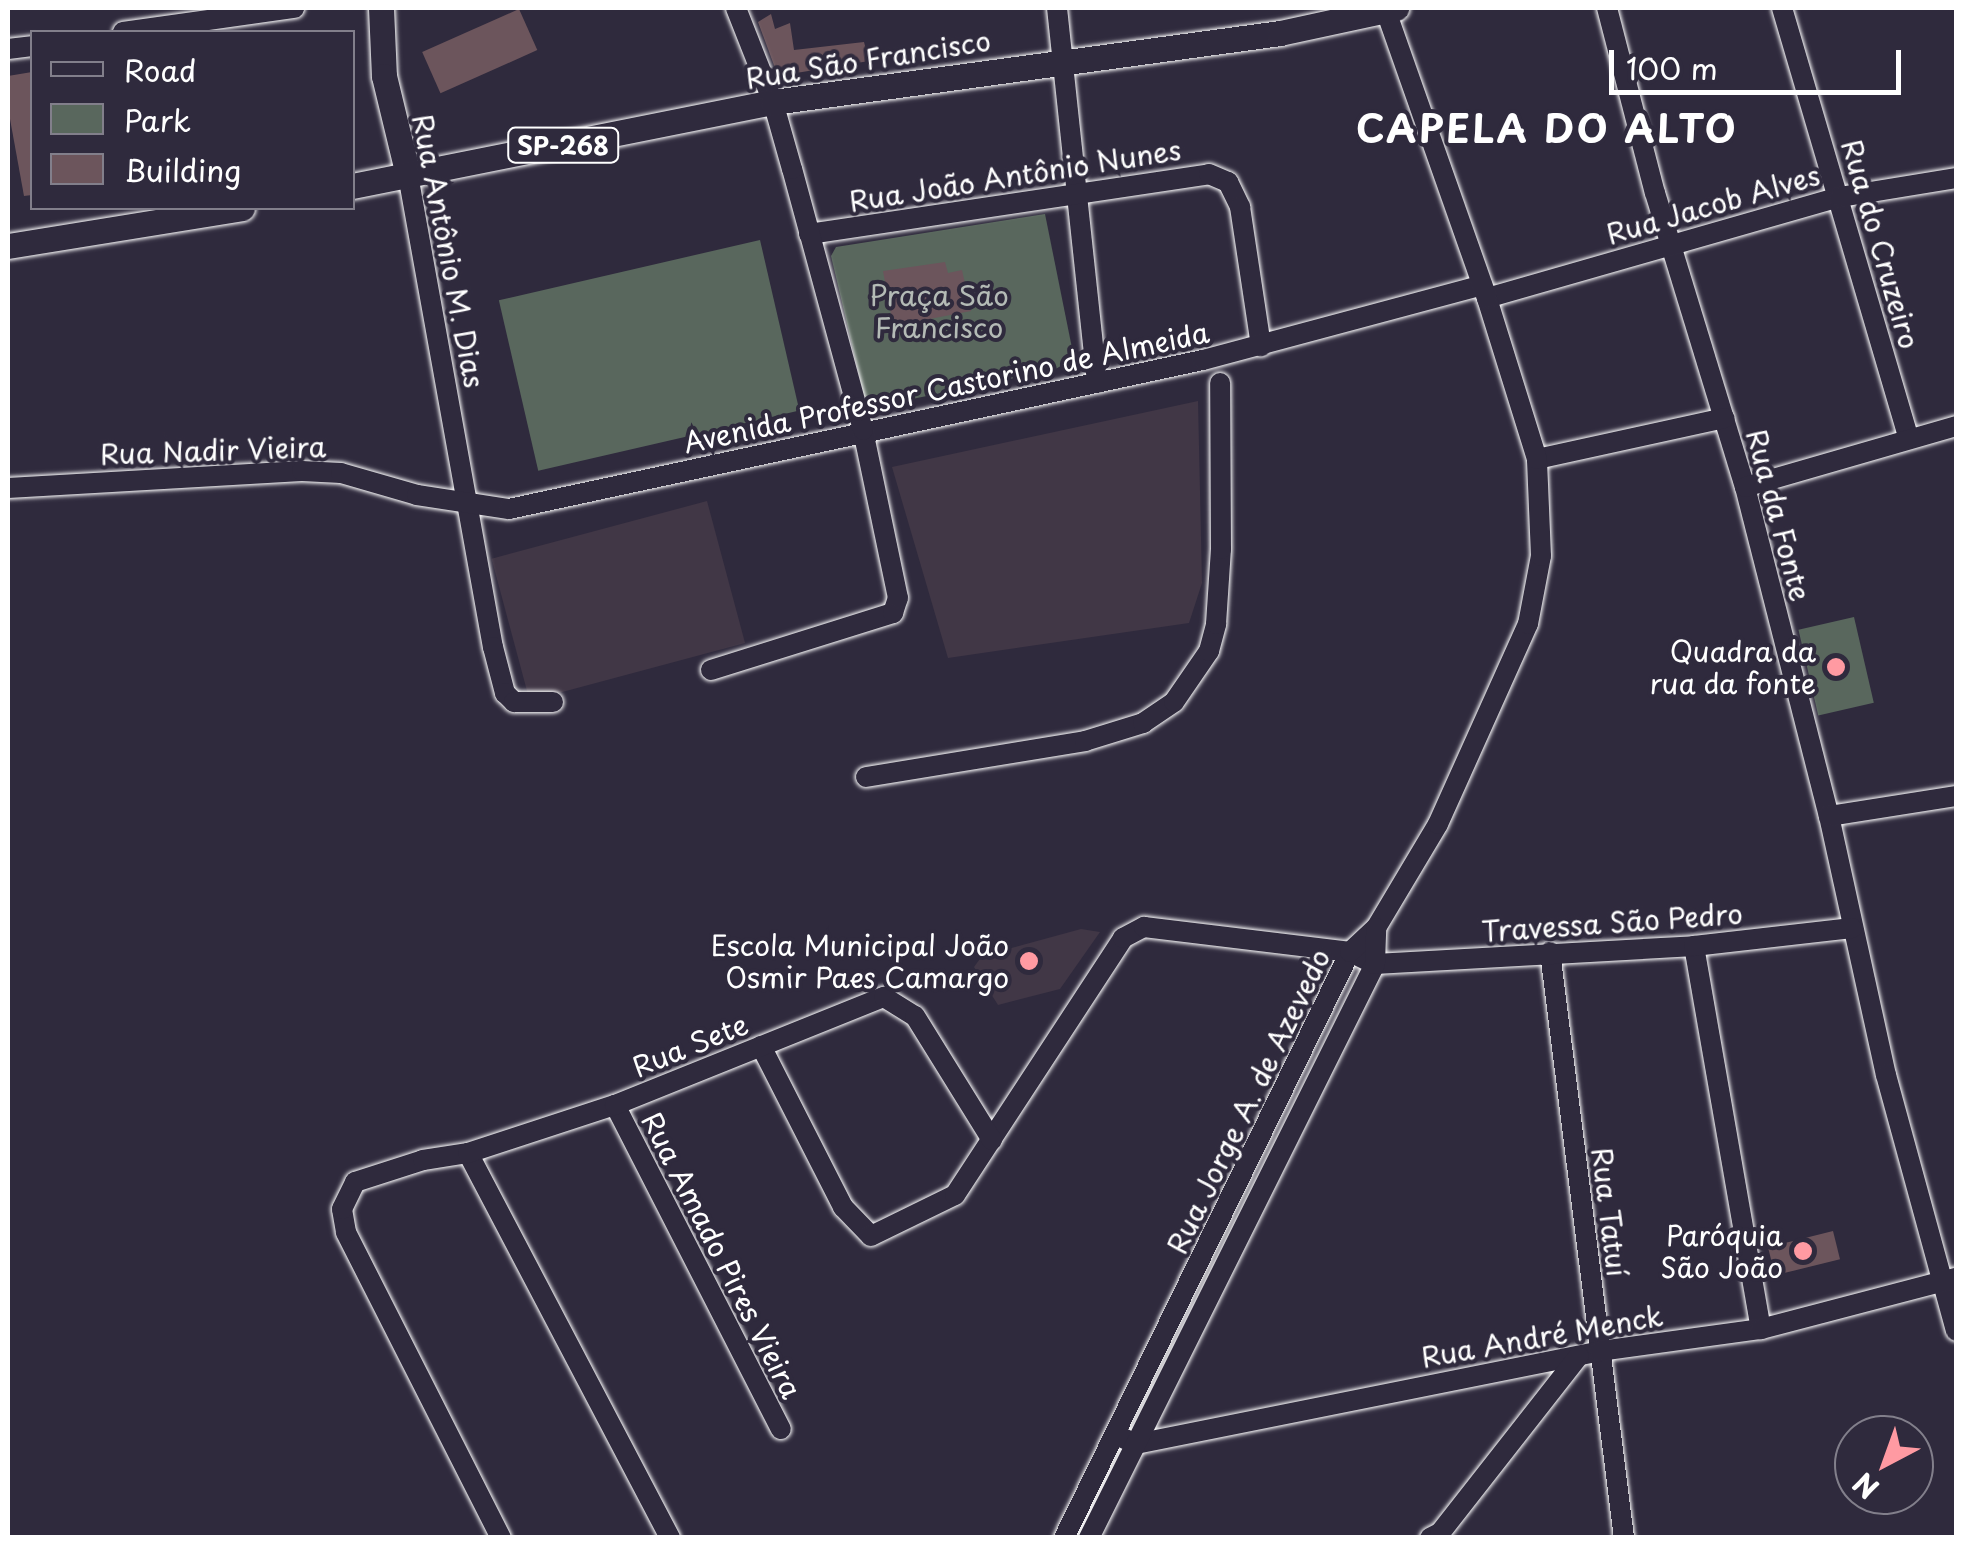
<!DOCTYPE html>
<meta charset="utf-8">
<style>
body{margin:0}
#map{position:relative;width:1964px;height:1545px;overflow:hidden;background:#2f2a3d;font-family:"Playpen Sans",sans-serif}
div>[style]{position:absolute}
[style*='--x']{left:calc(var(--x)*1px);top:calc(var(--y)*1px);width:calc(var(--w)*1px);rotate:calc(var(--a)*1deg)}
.built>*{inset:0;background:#413746;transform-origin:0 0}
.green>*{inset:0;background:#59675d;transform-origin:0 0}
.building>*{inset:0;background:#6c555c;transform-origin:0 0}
.roads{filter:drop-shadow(0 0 2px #fff) drop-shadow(0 0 2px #fff)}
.minor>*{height:20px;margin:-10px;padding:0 10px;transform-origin:10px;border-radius:10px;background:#2f2a3d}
.major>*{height:25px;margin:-12.5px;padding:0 12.5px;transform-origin:12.5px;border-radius:12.5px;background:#2f2a3d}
.dots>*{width:28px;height:28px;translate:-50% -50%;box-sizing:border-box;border:5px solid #2f2a3d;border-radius:50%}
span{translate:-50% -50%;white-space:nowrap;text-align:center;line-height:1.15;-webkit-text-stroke:8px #2f2a3d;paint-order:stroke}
.shield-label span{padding:2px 8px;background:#2f2a3d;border:2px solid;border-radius:8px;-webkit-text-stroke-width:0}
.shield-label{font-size:25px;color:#fff;font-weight:700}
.street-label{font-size:28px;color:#fff}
.park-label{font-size:28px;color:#b4bbb6}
.poi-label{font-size:28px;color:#fff}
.right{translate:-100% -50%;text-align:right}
.district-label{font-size:38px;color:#fff;font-weight:700;letter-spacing:2.5px}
.frame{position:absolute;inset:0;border:10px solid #fff;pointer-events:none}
.legend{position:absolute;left:30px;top:30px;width:325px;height:180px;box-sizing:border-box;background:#2f2a3d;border:2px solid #827f8b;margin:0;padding:12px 18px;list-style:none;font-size:30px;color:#fff}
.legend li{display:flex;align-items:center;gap:20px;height:50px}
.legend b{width:50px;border:2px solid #827f8b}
.north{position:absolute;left:1834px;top:1415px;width:100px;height:100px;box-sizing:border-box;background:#2f2a3d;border:2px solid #827f8b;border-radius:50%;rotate:221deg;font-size:28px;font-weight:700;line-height:40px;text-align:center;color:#fff}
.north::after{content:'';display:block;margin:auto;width:35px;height:45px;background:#ff9aa2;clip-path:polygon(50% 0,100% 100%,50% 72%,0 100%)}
.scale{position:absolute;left:1609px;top:50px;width:292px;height:45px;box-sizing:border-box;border:5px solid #fff;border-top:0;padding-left:12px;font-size:30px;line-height:35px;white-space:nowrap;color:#fff;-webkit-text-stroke:8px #2f2a3d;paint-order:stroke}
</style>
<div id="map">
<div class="built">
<div style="clip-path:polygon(1198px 401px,1202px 583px,1189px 623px,948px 658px,892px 467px)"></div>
<div style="left:707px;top:501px;width:147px;height:223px;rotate:75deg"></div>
<div style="clip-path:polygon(1081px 929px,1100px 932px,1060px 989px,998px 1005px,974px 967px,982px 956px)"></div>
</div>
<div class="green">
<div style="clip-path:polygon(1045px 214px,1074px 358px,1054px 370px,883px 405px,864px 396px,831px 256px,836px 247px)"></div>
<div style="left:760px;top:240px;width:175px;height:268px;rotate:77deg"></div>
<div style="left:1854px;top:617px;width:88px;height:57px;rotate:77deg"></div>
</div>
<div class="building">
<div style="left:519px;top:9px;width:45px;height:106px;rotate:66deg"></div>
<div style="clip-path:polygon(771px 14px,775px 29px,790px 23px,794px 50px,864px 42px,869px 61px,778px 76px,758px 22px)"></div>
<div style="clip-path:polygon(32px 72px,32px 195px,24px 196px,8px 108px,8px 76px)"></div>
<div style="clip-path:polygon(945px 262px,948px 273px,962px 270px,971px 311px,893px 326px,883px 271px)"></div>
<div style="left:1833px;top:1231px;width:29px;height:67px;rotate:76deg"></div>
</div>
<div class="roads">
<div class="minor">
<div style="--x:1057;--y:8;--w:377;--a:83.9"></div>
<div style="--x:1607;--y:8;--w:191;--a:75.5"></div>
<div style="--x:1655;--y:193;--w:307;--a:73"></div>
<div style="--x:1745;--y:487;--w:340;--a:75.7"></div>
<div style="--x:1829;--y:816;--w:265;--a:77.6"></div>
<div style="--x:1886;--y:1075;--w:265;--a:74.7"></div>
<div style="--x:1782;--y:8;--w:449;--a:73.6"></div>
<div style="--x:123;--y:32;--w:173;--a:-8"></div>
<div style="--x:8;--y:49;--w:24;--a:-7"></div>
<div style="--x:408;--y:175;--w:480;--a:79.8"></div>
<div style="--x:493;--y:647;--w:48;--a:75.4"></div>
<div style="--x:505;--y:693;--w:13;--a:45"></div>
<div style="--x:514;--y:702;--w:39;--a:0"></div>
<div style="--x:809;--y:234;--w:404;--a:-8.5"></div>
<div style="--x:1209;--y:174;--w:21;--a:23"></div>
<div style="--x:1228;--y:182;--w:28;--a:64"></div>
<div style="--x:1240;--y:207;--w:141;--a:81.4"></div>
<div style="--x:1487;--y:298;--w:367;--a:-16"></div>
<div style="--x:1840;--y:197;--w:118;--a:-9.3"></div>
<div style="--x:1537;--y:459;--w:192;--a:-12.3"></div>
<div style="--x:1745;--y:487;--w:220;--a:-16.1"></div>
<div style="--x:8;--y:488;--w:294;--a:-3.3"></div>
<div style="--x:302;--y:471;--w:39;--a:3"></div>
<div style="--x:341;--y:473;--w:79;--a:16.1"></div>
<div style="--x:417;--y:495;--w:93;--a:8.7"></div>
<div style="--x:509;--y:509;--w:710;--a:-12.12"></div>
<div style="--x:1203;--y:360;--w:289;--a:-15"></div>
<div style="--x:711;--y:670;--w:191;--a:-17.4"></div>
<div style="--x:893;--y:613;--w:16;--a:-72"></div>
<div style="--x:898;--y:598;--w:172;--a:-101.8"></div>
<div style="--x:863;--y:430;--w:270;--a:-105.2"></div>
<div style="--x:792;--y:169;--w:70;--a:-105.8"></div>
<div style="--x:773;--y:102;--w:101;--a:-111.5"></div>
<div style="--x:866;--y:777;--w:222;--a:-9.3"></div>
<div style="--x:1085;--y:741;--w:61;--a:-17.2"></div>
<div style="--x:1143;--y:723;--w:37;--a:-34"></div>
<div style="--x:1174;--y:702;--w:62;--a:-55.5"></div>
<div style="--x:1209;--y:651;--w:28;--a:-75"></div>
<div style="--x:1216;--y:624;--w:75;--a:-86.2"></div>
<div style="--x:1221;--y:549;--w:166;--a:-90.3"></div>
<div style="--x:1829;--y:816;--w:129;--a:-8.9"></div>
<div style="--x:1694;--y:946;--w:389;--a:80.1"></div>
<div style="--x:1550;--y:952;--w:591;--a:82.8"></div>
<div style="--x:761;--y:1046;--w:181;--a:63"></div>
<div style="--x:843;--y:1207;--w:40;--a:46"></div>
<div style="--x:871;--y:1236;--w:93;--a:-26"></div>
<div style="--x:955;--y:1195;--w:307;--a:-56.8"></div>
<div style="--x:1123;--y:938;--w:24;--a:-28"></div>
<div style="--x:1144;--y:927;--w:208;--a:6.9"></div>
<div style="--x:1350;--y:952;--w:28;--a:26"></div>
<div style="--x:1375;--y:964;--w:320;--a:-3.2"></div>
<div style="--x:1694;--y:946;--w:159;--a:-6.5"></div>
<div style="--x:615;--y:1105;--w:364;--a:62.9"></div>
<div style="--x:468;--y:1153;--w:435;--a:62.3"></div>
<div style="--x:1116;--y:1435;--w:22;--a:24"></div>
<div style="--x:1136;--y:1444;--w:473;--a:-11.3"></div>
<div style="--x:1600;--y:1351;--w:162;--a:-7.8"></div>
<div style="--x:1761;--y:1329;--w:202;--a:-14.7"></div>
<div style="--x:501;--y:1538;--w:343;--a:-116.9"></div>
<div style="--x:346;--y:1232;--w:23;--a:-100"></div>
<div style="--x:342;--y:1209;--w:30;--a:-64"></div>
<div style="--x:355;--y:1182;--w:71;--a:-17.9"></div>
<div style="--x:423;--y:1160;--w:46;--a:-8.8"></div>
<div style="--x:468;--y:1153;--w:155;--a:-18.1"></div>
<div style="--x:615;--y:1105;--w:290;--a:-21.9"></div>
<div style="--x:884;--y:997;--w:36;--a:32"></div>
<div style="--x:915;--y:1016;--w:146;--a:58.2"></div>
<div style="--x:1064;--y:1538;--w:652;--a:-63.99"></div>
<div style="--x:1350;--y:952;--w:35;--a:-43"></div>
<div style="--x:1376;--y:928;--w:121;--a:-59.2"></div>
<div style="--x:1438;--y:824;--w:219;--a:-65.8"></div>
<div style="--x:1528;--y:624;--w:69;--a:-79.2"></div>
<div style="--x:1541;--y:556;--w:97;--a:-92.4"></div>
<div style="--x:1537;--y:459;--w:169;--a:-107.3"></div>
<div style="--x:1487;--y:298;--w:306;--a:-109.4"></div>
<div style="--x:1089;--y:1538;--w:641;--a:-63.51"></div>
<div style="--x:1375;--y:964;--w:36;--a:-88"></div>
<div style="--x:1430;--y:1538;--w:11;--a:-27"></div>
<div style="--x:1440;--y:1533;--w:225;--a:-51.9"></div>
</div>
<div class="major">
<div style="--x:381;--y:8;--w:68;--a:87.5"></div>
<div style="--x:384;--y:76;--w:102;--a:76.4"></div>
<div style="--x:352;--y:186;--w:429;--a:-11.3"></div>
<div style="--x:773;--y:102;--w:512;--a:-7.75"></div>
<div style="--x:1280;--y:33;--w:119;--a:-12.2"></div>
<div style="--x:8;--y:246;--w:237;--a:-9.2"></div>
</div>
</div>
<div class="dots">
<div style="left:1836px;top:667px;background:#ff9aa2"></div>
<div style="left:1029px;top:961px;background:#ff9aa2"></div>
<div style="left:1803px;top:1251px;background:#ff9aa2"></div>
</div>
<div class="shield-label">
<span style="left:563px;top:145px">SP-268</span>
</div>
<div class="street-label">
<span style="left:868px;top:59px;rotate:-9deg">Rua São Francisco</span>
<span style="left:1015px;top:175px;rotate:-9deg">Rua João Antônio Nunes</span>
<span style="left:1713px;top:204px;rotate:-16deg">Rua Jacob Alves</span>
<span style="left:1881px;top:244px;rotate:74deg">Rua do Cruzeiro</span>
<span style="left:449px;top:251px;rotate:79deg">Rua Antônio M. Dias</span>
<span style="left:946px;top:387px;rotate:-12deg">Avenida Professor Castorino de Almeida</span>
<span style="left:213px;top:450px;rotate:-2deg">Rua Nadir Vieira</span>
<span style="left:1779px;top:515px;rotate:75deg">Rua da Fonte</span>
<span style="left:1612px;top:922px;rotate:-4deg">Travessa São Pedro</span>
<span style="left:690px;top:1045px;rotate:-22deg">Rua Sete</span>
<span style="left:1248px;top:1101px;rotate:-64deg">Rua Jorge A. de Azevedo</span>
<span style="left:1610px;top:1212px;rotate:83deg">Rua Tatuí</span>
<span style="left:722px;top:1255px;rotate:63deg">Rua Amado Pires Vieira</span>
<span style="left:1542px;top:1336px;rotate:-10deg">Rua André Menck</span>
</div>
<div class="park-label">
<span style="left:939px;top:311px">Praça São<br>Francisco</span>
</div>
<div class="poi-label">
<span class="right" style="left:1816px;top:667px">Quadra da<br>rua da fonte</span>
<span class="right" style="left:1009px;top:961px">Escola Municipal João<br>Osmir Paes Camargo</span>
<span class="right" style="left:1783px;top:1251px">Paróquia<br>São João</span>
</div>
<div class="district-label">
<span style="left:1547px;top:128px">CAPELA DO ALTO</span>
</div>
<div class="frame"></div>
<ul class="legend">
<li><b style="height:12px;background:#2f2a3d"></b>Road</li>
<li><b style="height:28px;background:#59675d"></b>Park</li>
<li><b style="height:28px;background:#6c555c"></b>Building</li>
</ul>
<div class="north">N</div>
<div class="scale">100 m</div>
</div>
